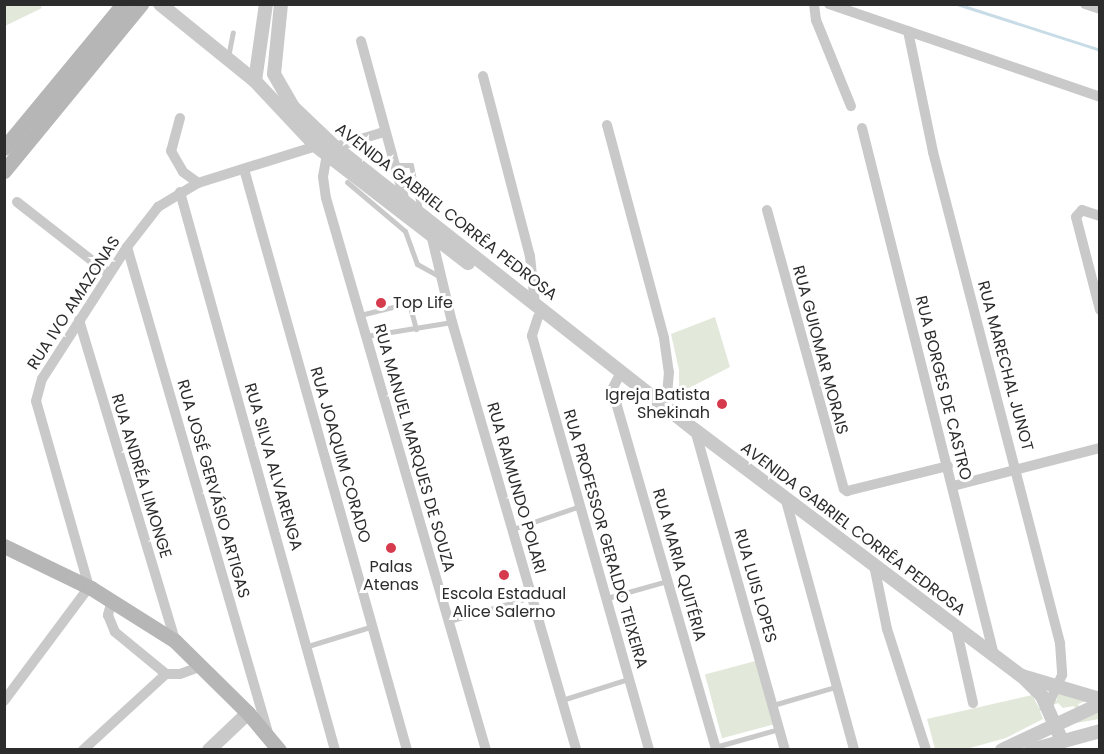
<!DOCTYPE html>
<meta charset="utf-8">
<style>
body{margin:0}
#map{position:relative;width:1104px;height:754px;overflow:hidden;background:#fff;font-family:Poppins,sans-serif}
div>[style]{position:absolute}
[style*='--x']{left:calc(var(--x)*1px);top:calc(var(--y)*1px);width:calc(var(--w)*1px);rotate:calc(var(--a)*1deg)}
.green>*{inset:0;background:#e2e8da;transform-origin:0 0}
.stream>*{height:3px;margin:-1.5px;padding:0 1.5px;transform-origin:1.5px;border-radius:1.5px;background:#c7dce7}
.service>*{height:5px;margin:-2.5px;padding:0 2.5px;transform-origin:2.5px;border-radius:2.5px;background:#c9c9c9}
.minor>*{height:10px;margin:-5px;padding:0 5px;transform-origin:5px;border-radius:5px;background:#c9c9c9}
.tertiary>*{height:14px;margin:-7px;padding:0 7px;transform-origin:7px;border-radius:7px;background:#c9c9c9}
.secondary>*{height:15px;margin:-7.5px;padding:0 7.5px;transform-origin:7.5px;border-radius:7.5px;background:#b6b6b6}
.dots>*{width:16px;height:16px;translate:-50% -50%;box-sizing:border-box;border:3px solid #fff;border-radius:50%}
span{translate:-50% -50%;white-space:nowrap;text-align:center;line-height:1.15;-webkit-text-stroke:6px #fff;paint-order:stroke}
.street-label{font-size:16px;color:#2c2c2c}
.poi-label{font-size:16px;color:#2c2c2c}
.left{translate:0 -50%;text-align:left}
.right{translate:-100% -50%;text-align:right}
.frame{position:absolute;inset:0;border:6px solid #2c2c2c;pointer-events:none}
</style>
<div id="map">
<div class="green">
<div style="clip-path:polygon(5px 4px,40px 5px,42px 8px,5px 26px)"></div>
<div style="clip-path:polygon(715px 317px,730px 367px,679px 393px,679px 370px,671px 334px)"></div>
<div style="left:759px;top:660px;width:66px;height:56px;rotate:75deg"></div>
<div style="clip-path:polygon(1058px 692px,1097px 697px,1078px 704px,1081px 712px,1099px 708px,1099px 719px,1071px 724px,1078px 713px,1074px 706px,1063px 708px,1058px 703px,1040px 711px,1043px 719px,1006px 738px,966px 749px,935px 749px,927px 719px,1032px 695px,1039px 708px,1057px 700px)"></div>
</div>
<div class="stream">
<div style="--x:957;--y:4;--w:150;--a:17.8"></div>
</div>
<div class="service">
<div style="--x:228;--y:57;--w:25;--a:-79"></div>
<div style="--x:393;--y:165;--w:18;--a:0"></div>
<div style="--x:411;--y:165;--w:46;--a:78.7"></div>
<div style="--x:347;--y:182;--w:76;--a:40.2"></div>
<div style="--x:405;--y:231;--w:35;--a:70"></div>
<div style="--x:417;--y:264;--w:26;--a:29"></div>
<div style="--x:360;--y:315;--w:50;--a:-13.8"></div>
<div style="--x:409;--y:303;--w:27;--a:75"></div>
<div style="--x:366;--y:336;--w:87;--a:-9.2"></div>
<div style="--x:513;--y:529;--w:71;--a:-18.9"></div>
<div style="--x:607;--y:598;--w:62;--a:-15.8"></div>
<div style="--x:449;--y:621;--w:85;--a:-16.3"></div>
<div style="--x:308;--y:646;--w:68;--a:-17.1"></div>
<div style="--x:562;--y:700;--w:69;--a:-17.7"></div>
<div style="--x:773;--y:705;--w:65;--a:-16.2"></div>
<div style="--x:715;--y:747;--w:66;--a:-15.7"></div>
</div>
<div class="minor">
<div style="--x:814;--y:4;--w:16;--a:83"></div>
<div style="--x:816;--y:20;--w:93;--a:67.9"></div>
<div style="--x:829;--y:4;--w:287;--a:18.9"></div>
<div style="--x:1085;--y:4;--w:16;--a:18"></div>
<div style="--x:908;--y:31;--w:124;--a:78.3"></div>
<div style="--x:933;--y:152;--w:507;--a:75.5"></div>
<div style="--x:1060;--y:643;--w:32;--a:86"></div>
<div style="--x:1062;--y:675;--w:35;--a:115"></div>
<div style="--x:361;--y:41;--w:167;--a:74.7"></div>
<div style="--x:483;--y:76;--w:186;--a:75.4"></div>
<div style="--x:530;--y:256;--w:48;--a:84.1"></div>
<div style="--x:180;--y:118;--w:34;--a:105"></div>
<div style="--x:171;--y:151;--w:24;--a:60"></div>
<div style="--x:183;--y:172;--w:19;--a:36"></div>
<div style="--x:607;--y:125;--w:220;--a:75"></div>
<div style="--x:664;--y:338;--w:34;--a:82"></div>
<div style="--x:669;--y:372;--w:34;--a:95"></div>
<div style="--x:862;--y:128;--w:543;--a:75.94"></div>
<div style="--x:335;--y:147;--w:51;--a:-17"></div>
<div style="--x:327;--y:154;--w:23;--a:100"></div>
<div style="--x:323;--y:177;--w:21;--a:82"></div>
<div style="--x:326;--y:198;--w:575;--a:73.84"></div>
<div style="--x:244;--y:169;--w:603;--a:74.33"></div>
<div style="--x:180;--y:192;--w:579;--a:74.48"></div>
<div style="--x:17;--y:202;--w:117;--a:38"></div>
<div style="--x:767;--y:210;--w:289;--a:74.6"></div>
<div style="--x:844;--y:489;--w:4;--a:34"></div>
<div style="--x:847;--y:491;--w:104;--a:-13.9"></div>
<div style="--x:1100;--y:216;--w:19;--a:-162"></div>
<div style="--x:1082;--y:210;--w:9;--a:131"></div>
<div style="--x:1076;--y:217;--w:96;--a:75.5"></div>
<div style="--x:431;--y:234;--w:90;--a:76.6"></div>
<div style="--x:452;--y:322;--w:446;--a:73.8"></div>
<div style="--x:127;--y:247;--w:509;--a:73.81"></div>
<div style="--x:538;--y:317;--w:20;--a:108"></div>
<div style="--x:532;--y:336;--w:430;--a:74.2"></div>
<div style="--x:79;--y:320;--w:335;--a:73.3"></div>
<div style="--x:618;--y:378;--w:11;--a:117"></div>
<div style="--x:613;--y:388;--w:18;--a:77"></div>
<div style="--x:617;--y:406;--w:358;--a:73.9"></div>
<div style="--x:695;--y:430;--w:332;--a:74.3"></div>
<div style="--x:953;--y:486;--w:152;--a:-14.5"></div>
<div style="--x:785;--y:497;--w:262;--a:74.7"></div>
<div style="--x:874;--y:565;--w:65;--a:78.5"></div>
<div style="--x:887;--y:629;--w:127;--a:72.1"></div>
<div style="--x:112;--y:600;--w:16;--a:105"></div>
<div style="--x:108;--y:615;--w:18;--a:68"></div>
<div style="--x:115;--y:632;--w:66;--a:39.5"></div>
<div style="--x:166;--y:674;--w:14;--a:0"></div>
<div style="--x:180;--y:674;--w:23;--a:-20"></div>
<div style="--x:956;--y:627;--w:78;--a:77.4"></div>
<div style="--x:4;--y:701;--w:142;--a:-53.3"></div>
<div style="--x:89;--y:587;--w:193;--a:-105.9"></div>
<div style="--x:36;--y:401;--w:23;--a:-75"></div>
<div style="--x:42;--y:379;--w:157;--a:-57.2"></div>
<div style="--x:127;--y:247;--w:51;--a:-52.2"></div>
<div style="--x:158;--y:207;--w:47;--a:-31"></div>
<div style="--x:198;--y:183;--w:124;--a:-17.4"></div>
<div style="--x:83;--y:750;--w:113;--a:-42.5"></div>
</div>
<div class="tertiary">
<div style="--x:160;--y:4;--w:122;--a:39"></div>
<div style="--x:255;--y:81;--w:89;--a:46.8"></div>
<div style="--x:316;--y:146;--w:192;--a:37.6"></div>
<div style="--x:281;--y:4;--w:70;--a:95.7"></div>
<div style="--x:274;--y:74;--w:38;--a:60"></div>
<div style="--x:293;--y:107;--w:58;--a:43.6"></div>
<div style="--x:335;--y:147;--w:458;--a:38.2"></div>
<div style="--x:695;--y:430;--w:409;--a:37"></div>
<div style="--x:1022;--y:676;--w:28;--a:45"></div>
<div style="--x:1042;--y:696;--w:49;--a:66"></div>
<div style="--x:255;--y:81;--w:78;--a:-81.9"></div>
<div style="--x:1022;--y:676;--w:81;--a:16.4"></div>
<div style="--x:209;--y:750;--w:54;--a:-43.5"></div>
<div style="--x:1002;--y:750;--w:108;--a:-25.1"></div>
<div style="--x:1031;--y:750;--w:72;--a:-15.4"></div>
</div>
<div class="secondary">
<div style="--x:4;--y:148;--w:187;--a:-50.4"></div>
<div style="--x:4;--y:171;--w:216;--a:-50.6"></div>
<div style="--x:4;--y:546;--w:97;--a:25.8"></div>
<div style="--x:91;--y:588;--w:99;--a:32.2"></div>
<div style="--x:175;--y:641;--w:103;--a:44.6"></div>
<div style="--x:248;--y:713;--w:48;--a:50"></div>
</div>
<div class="dots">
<div style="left:381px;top:303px;background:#d53b4c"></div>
<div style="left:722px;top:404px;background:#d53b4c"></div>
<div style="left:391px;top:548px;background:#d53b4c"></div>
<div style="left:504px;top:575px;background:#d53b4c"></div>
</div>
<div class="street-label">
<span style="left:446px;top:212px;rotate:38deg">AVENIDA GABRIEL CORRÊA PEDROSA</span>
<span style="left:74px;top:303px;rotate:-57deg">RUA IVO AMAZONAS</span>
<span style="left:820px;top:350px;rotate:75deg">RUA GUIOMAR MORAIS</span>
<span style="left:1005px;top:366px;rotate:75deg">RUA MARECHAL JUNOT</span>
<span style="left:943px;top:388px;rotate:76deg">RUA BORGES DE CASTRO</span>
<span style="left:414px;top:448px;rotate:74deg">RUA MANUEL MARQUES DE SOUZA</span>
<span style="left:340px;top:455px;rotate:74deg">RUA JOAQUIM CORADO</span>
<span style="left:273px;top:467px;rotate:74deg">RUA SILVA ALVARENGA</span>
<span style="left:141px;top:476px;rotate:73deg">RUA ANDRÉA LIMONGE</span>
<span style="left:516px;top:488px;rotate:74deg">RUA RAIMUNDO POLARI</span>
<span style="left:213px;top:489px;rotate:74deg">RUA JOSÉ GERVÁSIO ARTIGAS</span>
<span style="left:853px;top:529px;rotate:37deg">AVENIDA GABRIEL CORRÊA PEDROSA</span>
<span style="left:605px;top:539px;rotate:74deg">RUA PROFESSOR GERALDO TEIXEIRA</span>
<span style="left:679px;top:565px;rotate:74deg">RUA MARIA QUITÉRIA</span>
<span style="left:755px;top:586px;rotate:74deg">RUA LUIS LOPES</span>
</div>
<div class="poi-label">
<span class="left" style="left:393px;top:303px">Top Life</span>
<span class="right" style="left:710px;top:404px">Igreja Batista<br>Shekinah</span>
<span style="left:391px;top:576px">Palas<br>Atenas</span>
<span style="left:504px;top:603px">Escola Estadual<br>Alice Salerno</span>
</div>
<div class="frame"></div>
</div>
